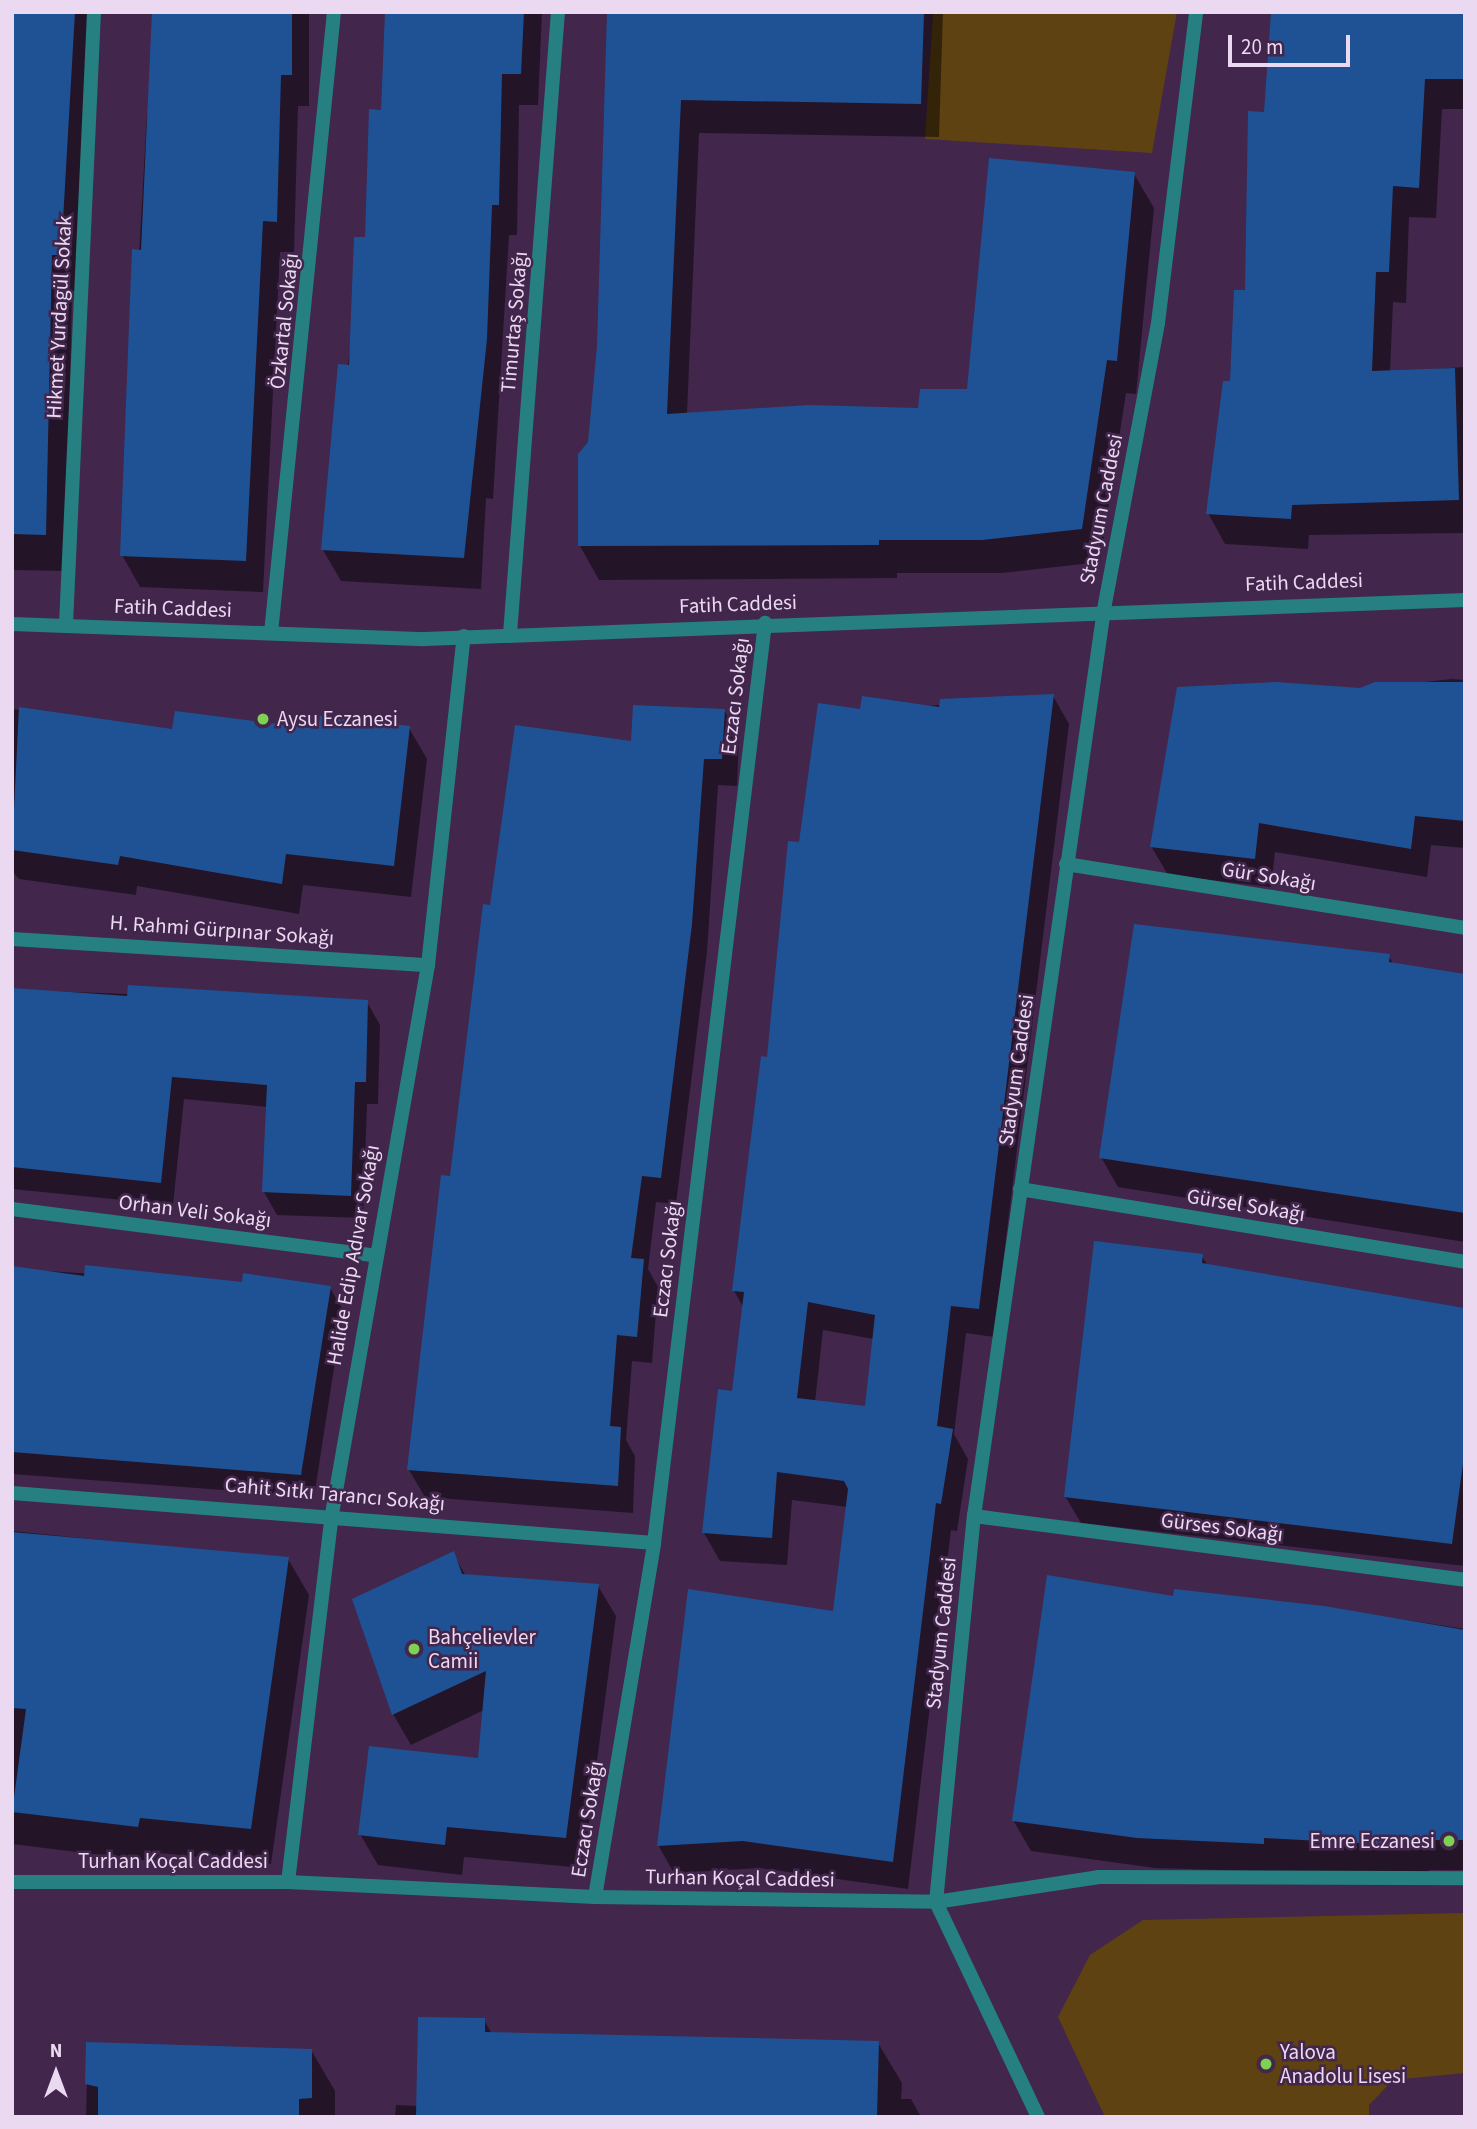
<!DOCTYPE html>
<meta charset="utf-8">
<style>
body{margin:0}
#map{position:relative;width:1477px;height:2129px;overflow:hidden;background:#42264c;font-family:"Source Sans 3",sans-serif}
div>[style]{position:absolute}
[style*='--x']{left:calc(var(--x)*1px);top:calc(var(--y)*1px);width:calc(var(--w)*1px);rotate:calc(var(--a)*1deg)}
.green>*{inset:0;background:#5f4212}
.shadow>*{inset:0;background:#0007}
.building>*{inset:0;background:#1f5294}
.street>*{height:14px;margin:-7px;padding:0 7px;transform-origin:7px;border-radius:7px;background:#268081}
.dots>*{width:19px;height:19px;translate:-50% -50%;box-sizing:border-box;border:4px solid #42264c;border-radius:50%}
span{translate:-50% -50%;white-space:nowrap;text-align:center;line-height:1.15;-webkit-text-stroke:5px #42264c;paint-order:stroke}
.street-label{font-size:21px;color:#ead9f1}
.poi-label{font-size:21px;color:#ead9f1}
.left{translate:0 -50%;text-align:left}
.right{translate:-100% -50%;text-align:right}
.frame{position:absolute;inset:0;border:14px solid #ead9f1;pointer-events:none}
.north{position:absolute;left:21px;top:2038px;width:70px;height:70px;-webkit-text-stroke:5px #42264c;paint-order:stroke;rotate:0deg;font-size:19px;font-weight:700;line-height:28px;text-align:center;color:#ead9f1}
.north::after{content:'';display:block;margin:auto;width:24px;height:32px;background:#ead9f1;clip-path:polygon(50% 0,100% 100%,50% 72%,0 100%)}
.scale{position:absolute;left:1228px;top:35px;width:122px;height:32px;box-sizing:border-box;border:4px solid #ead9f1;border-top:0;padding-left:9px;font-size:21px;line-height:24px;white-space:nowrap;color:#ead9f1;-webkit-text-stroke:5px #42264c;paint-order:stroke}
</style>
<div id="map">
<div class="green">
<div style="clip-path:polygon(933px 12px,1177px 12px,1152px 153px,925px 139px)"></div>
<div style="clip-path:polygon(1465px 1913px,1465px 2073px,1393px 2080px,1369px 2105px,1369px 2117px,1105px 2117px,1058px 2017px,1090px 1955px,1143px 1920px)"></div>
</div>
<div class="shadow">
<div style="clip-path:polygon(12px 12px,97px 12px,81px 291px,72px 291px,66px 571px,12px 570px)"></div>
<div style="clip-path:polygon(153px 12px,309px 12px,309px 106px,298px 106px,294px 252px,280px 252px,263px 592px,140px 587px,122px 555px,147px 114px,153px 114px)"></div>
<div style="clip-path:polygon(387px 12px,542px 12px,538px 105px,519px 105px,517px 235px,509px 235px,493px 499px,486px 498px,481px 589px,341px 581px,323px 550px,382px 111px)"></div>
<div style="clip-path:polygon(610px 12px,943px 12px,939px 137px,699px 133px,687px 414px,919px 410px,968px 390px,1134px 174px,1154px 208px,1136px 394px,1126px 393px,1100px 562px,1002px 573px,897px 573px,897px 578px,599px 580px,580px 546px,599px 346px)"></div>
<div style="clip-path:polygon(1465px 12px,1465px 109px,1442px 109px,1436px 218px,1409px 217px,1406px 303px,1393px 302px,1390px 372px,1465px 367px,1465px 533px,1309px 535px,1308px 549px,1225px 544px,1208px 513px,1247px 292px,1266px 114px)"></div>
<div style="clip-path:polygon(1452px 679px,1465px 680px,1465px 848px,1431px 845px,1427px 877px,1275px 852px,1271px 887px,1168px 875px,1151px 846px,1360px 689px)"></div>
<div style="clip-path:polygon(evenodd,1053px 696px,1069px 724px,994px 1337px,966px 1333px,954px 1434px,968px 1459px,957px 1531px,951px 1530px,908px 1889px,760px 1868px,674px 1873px,658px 1845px,835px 1613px,848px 1507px,792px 1500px,787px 1565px,720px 1561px,704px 1533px,734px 1393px,744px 1308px,734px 1291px,800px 844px,862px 711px,1053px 696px,823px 1330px,874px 1339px,866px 1408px,815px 1402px,823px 1330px)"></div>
<div style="clip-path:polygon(12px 709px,174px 731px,409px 728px,427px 759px,411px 897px,303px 885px,299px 914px,137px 886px,136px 895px,19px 879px,12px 871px)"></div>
<div style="clip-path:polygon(724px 710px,739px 737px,737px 786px,718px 785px,707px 952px,676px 1204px,656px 1202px,648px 1269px,658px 1287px,652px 1363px,632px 1361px,626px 1440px,635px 1456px,633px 1513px,425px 1497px,409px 1470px,491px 907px,633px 743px)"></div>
<div style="clip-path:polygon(1389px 956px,1393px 964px,1465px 975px,1465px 1242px,1118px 1187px,1101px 1157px)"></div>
<div style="clip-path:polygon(12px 990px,367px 1002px,380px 1025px,378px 1104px,367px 1104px,363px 1218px,277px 1215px,264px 1192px,268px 1107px,184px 1099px,173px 1205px,12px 1189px)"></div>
<div style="clip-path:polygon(1202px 1256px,1208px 1266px,1465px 1308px,1465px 1566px,1081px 1523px,1065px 1496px)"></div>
<div style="clip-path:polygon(12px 1269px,330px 1288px,343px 1310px,314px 1497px,12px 1474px)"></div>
<div style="clip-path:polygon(12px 1531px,288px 1559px,309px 1595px,271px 1864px,159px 1853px,158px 1862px,12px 1844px)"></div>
<div style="clip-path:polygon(453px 1554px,466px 1576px,598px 1586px,616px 1616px,583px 1868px,464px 1857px,462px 1875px,378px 1865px,360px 1834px,480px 1760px,484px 1710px,411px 1745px,393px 1714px,354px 1600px)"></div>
<div style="clip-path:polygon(1175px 1598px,1323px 1607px,1465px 1629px,1465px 1870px,1429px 1870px,1428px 1876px,1155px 1868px,1031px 1851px,1013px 1820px)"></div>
<div style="clip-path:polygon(484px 2020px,492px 2034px,878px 2043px,902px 2083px,901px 2099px,911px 2099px,921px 2117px,395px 2117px,396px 2105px,418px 2106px)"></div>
<div style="clip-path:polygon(88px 2044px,311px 2050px,335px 2091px,335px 2117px,86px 2117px)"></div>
</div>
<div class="building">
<div style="clip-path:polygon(12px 12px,75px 12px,61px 255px,52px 255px,46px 535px,12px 534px)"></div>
<div style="clip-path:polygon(152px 12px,292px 12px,292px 75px,281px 75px,277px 222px,263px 221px,246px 561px,120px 556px,132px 249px,141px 250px)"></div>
<div style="clip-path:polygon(385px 12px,524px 12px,521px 74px,502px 74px,499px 205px,492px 205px,487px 339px,464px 558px,321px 550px,338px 364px,349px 365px,354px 237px,365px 237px,369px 109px,381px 110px)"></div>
<div style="clip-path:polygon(607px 12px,924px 12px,921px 104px,681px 100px,667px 414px,808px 405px,918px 408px,920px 389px,967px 389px,989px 158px,1135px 172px,1117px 361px,1107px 360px,1082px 529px,982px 540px,879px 540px,879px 545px,578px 546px,578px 454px,588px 442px,597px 346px)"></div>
<div style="clip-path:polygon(1271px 12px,1465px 12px,1465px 79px,1425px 79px,1419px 188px,1393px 186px,1389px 272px,1376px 272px,1372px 371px,1455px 368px,1459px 500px,1292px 505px,1291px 519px,1206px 514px,1223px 381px,1230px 381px,1234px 290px,1245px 290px,1248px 111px,1264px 112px)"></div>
<div style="clip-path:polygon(1276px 682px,1360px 688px,1375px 682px,1465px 682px,1465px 821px,1415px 816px,1411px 849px,1259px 823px,1255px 859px,1150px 847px,1177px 687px)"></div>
<div style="clip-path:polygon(evenodd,1054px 694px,979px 1309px,951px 1306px,937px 1426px,953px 1429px,941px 1504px,936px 1503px,893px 1862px,743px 1841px,657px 1846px,688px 1589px,833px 1611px,848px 1489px,844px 1481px,777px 1472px,772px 1538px,702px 1533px,718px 1389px,732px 1391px,744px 1292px,732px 1291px,761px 1056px,767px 1057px,788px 841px,799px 842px,818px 703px,860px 709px,862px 696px,939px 707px,940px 699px,1054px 694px,808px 1302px,875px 1315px,865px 1406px,797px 1398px,808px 1302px)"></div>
<div style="clip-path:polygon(633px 705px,725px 709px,722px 759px,704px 759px,692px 924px,661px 1178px,642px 1176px,631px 1258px,644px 1259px,637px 1337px,617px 1335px,610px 1426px,621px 1427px,618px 1486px,407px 1470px,441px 1175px,450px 1176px,483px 904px,490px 905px,515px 725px,631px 741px)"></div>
<div style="clip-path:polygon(19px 707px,172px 729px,175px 711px,318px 729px,320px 716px,410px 726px,394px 866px,286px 854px,282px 884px,120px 856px,118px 865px,12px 850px)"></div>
<div style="clip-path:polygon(1134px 924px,1390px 954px,1389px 962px,1465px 974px,1465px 1213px,1099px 1158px)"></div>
<div style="clip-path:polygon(128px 985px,368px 1000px,366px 1082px,355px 1082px,351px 1196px,262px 1192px,267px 1085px,172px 1077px,161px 1183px,12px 1167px,12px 988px,127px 996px)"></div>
<div style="clip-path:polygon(1094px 1241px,1203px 1254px,1202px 1263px,1465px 1308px,1465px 1449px,1452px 1544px,1064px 1497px)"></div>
<div style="clip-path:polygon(85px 1265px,242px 1282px,243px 1273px,331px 1286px,301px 1475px,12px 1452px,12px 1266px,84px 1276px)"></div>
<div style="clip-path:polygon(12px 1532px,289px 1557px,251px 1829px,140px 1818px,138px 1827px,12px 1812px,26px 1709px,12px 1708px)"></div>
<div style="clip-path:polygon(454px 1551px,462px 1574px,599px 1584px,566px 1838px,447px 1827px,445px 1845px,358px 1835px,369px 1746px,478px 1758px,486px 1671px,392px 1715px,352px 1599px)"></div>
<div style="clip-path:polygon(1047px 1575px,1173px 1596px,1174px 1589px,1324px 1606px,1465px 1630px,1465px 1840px,1412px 1840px,1412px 1846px,1264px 1838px,1264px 1844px,1137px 1838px,1012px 1821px)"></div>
<div style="clip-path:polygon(418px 2017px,485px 2018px,485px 2032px,879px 2041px,877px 2117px,416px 2117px)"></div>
<div style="clip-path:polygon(86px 2042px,312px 2049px,312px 2098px,299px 2099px,299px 2117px,98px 2117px,98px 2087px,85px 2084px)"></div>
</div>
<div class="street">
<div style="--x:12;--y:624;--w:413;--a:2.1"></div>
<div style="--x:425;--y:639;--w:1041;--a:-2.15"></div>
<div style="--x:66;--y:624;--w:613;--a:-87.38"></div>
<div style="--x:271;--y:633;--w:624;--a:-84.21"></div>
<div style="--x:510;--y:634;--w:624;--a:-85.59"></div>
<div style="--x:1066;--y:864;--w:404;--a:9.1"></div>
<div style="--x:12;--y:939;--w:417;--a:3.6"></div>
<div style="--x:1020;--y:1189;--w:451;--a:9.3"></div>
<div style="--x:12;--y:1209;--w:363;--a:7.3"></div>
<div style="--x:12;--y:1493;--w:644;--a:4.45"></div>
<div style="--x:974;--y:1516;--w:495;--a:7.4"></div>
<div style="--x:12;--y:1882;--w:276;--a:0"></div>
<div style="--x:288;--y:1882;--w:307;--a:2.8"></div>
<div style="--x:595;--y:1897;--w:341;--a:0.8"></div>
<div style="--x:936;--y:1902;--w:165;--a:-8.7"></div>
<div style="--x:1099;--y:1877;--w:366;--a:0.2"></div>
<div style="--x:288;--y:1882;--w:371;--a:-83.2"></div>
<div style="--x:332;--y:1514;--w:557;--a:-80.08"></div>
<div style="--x:428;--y:965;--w:331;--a:-83.8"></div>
<div style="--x:595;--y:1897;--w:359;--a:-80.5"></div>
<div style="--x:654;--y:1543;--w:927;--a:-83.12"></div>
<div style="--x:1038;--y:2117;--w:238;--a:-115.4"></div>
<div style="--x:936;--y:1902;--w:388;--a:-84.4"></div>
<div style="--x:974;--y:1516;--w:916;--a:-81.84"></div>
<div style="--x:1104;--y:609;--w:291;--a:-79.3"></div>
<div style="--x:1158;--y:323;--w:313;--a:-83"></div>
</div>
<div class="dots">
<div style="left:263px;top:719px;background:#7ed153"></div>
<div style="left:414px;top:1649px;background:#7ed153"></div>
<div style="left:1449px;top:1841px;background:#7ed153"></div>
<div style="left:1266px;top:2064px;background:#7ed153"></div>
</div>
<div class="street-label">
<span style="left:59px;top:317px;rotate:-87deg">Hikmet Yurdagül Sokak</span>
<span style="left:284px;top:321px;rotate:-84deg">Özkartal Sokağı</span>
<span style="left:514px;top:322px;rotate:-85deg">Timurtaş Sokağı</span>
<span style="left:1101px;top:509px;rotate:-79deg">Stadyum Caddesi</span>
<span style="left:1304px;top:582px;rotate:-2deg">Fatih Caddesi</span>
<span style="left:738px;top:604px;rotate:-2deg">Fatih Caddesi</span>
<span style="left:173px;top:608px;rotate:2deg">Fatih Caddesi</span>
<span style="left:735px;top:696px;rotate:-83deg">Eczacı Sokağı</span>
<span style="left:1269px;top:876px;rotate:9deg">Gür Sokağı</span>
<span style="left:222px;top:930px;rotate:4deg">H. Rahmi Gürpınar Sokağı</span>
<span style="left:1016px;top:1070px;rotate:-82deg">Stadyum Caddesi</span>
<span style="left:1246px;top:1205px;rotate:9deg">Gürsel Sokağı</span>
<span style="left:195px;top:1211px;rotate:7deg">Orhan Veli Sokağı</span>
<span style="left:353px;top:1255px;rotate:-80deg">Halide Edip Adıvar Sokağı</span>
<span style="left:667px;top:1259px;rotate:-83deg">Eczacı Sokağı</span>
<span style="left:335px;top:1494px;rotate:5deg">Cahit Sıtkı Tarancı Sokağı</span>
<span style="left:1222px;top:1527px;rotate:7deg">Gürses Sokağı</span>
<span style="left:941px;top:1633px;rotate:-84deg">Stadyum Caddesi</span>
<span style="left:587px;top:1819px;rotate:-81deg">Eczacı Sokağı</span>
<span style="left:173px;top:1861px">Turhan Koçal Caddesi</span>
<span style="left:740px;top:1878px;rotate:1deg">Turhan Koçal Caddesi</span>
</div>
<div class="poi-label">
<span class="left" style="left:277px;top:719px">Aysu Eczanesi</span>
<span class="left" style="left:428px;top:1649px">Bahçelievler<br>Camii</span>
<span class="right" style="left:1435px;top:1841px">Emre Eczanesi</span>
<span class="left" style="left:1280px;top:2064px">Yalova<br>Anadolu Lisesi</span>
</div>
<div class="frame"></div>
<div class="north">N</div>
<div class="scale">20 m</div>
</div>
